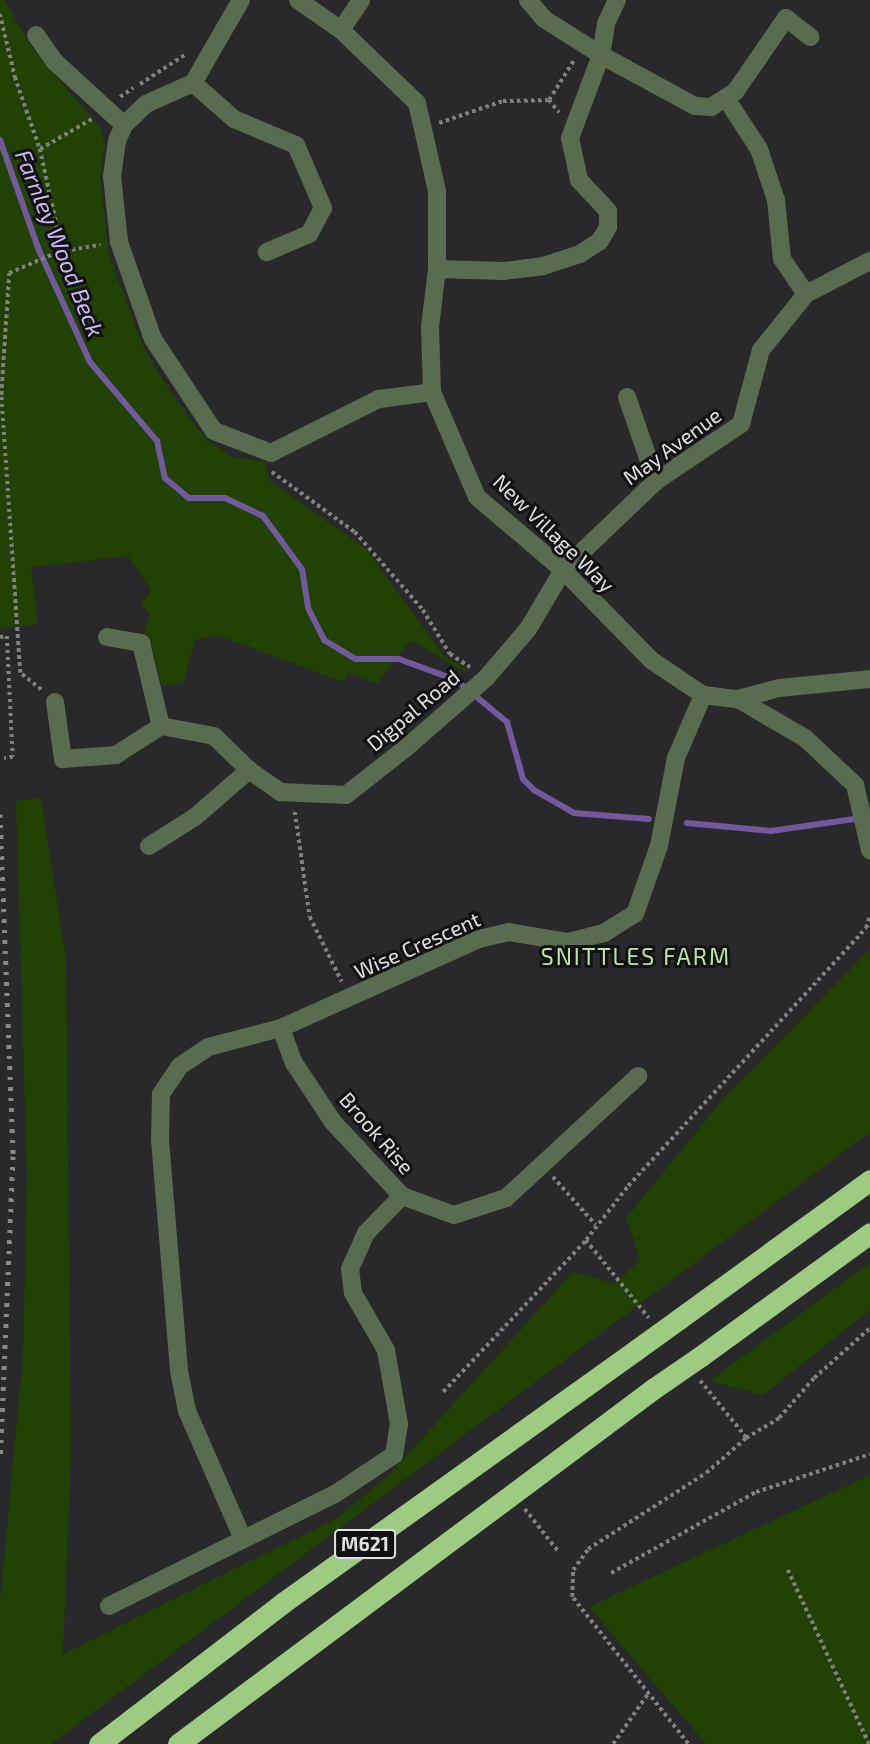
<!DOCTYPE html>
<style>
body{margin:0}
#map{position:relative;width:870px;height:1744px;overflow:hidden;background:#29282b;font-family:"Exo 2",sans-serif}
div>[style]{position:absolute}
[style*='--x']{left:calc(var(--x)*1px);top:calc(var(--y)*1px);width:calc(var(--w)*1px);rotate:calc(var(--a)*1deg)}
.green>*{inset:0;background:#214203}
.stream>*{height:6px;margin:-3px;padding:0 3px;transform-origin:3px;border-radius:3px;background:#72599e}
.path>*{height:3.5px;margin-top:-1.75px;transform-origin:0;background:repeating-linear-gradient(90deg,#818083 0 3.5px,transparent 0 7px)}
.minor>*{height:18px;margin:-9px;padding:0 9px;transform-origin:9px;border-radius:9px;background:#5a6c50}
.highway>*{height:21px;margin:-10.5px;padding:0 10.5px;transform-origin:10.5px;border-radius:10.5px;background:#9ecb82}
.rail>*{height:5px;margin-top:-2.5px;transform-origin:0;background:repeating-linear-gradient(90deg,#88878a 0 3.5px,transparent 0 10.5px)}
.highway-bridge>*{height:21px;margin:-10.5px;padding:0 10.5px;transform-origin:10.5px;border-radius:10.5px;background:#9ecb82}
span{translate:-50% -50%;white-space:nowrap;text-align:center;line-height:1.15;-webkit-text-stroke:6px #111113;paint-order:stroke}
.shield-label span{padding:2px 5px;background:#111113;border:2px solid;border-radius:5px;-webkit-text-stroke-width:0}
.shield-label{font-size:19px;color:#e1e1e3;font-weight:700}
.street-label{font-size:21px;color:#e1e1e3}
.water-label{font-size:23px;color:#cebbf6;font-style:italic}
.neighbourhood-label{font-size:23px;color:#bbe5a1;letter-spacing:2px}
</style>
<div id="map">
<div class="green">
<div style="clip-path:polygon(0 0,4px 0,33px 49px,102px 130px,105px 146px,100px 176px,109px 255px,143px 346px,164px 382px,206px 440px,233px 457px,265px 462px,269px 480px,366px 549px,444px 656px,468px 670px,466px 673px,411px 640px,377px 684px,348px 673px,343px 682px,217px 635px,195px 640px,183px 683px,162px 686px,152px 646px,144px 632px,151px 614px,141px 605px,151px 590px,128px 556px,31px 567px,38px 624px,0 628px)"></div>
<div style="clip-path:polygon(41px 798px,66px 959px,71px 1455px,63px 1654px,336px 1519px,388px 1476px,573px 1272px,615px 1284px,640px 1260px,626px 1218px,724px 1098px,870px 949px,870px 1132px,51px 1744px,0 1744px,0 1601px,23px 1356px,27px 1180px,16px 801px)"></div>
<div style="clip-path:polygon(870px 1263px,870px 1310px,763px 1395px,709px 1381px)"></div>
<div style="clip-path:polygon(870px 1475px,870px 1744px,706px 1744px,589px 1607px)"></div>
</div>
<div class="stream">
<div style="--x:0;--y:140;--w:114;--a:70.6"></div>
<div style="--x:38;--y:248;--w:125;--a:65.5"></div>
<div style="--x:90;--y:362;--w:104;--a:49.7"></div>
<div style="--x:157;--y:441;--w:38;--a:78"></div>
<div style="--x:165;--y:478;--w:31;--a:40"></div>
<div style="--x:189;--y:498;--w:36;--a:0"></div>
<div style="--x:225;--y:498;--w:42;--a:25.3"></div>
<div style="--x:263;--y:516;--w:66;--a:53.7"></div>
<div style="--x:302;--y:569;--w:39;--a:81"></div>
<div style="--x:308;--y:608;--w:36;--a:63"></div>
<div style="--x:324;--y:640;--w:37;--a:31"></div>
<div style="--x:356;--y:659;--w:43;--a:0"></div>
<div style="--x:399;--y:659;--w:61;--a:20.2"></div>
<div style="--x:456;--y:680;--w:66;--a:39.5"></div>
<div style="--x:507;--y:722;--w:59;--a:74.3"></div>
<div style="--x:523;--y:779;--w:16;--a:45"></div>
<div style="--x:534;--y:790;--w:46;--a:29.9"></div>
<div style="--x:574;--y:813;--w:75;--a:4.6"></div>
<div style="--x:687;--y:823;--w:84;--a:5.4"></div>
<div style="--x:771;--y:831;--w:91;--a:-8.2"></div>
</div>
<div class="path">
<div style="--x:0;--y:14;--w:65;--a:76.6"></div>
<div style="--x:15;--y:77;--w:76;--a:70.9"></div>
<div style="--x:40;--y:149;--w:60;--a:-30"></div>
<div style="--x:140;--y:84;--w:55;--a:-33.1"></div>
<div style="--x:120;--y:97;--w:16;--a:-35"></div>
<div style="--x:549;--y:100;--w:47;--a:-58"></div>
<div style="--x:549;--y:100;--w:16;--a:50"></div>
<div style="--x:439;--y:123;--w:68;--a:-19"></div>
<div style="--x:503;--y:101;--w:46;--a:-1.2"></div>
<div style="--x:40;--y:149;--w:84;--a:77.6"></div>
<div style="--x:58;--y:231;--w:22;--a:60"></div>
<div style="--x:272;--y:472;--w:102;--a:35.9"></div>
<div style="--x:355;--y:532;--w:103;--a:48.9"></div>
<div style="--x:423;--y:610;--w:52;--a:58.5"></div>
<div style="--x:450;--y:654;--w:24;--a:33"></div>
<div style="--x:0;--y:637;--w:7;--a:-8"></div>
<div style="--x:7;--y:636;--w:121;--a:87.2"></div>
<div style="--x:13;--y:757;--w:9;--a:167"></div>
<div style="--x:41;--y:690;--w:27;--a:-141"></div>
<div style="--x:20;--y:673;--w:279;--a:-93.9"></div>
<div style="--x:1;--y:395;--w:122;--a:-86.2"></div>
<div style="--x:9;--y:273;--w:53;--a:-23.2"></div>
<div style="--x:58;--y:252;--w:43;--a:-9.5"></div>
<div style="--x:295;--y:812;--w:106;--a:81.9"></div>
<div style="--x:310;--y:917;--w:72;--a:63.8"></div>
<div style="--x:553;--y:1177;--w:64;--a:48.1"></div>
<div style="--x:586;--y:1240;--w:100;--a:51.1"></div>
<div style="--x:443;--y:1392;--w:209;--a:-46.7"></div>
<div style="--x:586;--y:1240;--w:68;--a:-52.1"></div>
<div style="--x:628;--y:1186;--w:351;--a:-47.3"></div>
<div style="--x:866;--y:928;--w:14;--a:-73"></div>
<div style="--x:746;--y:1438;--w:39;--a:-31"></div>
<div style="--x:779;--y:1418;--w:53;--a:-48.8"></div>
<div style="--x:814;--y:1378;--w:75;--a:-41.8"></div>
<div style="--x:525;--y:1509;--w:53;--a:51.8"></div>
<div style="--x:788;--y:1570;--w:192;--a:65"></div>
<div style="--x:611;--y:1573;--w:166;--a:-29.2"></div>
<div style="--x:756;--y:1492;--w:120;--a:-18.4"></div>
<div style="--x:613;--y:1744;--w:60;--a:-55.2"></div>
<div style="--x:688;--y:1744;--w:187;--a:-128.3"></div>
<div style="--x:572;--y:1597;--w:27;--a:-88"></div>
<div style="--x:573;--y:1570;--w:26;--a:-54"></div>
<div style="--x:588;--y:1549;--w:140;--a:-32.8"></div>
<div style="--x:706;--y:1473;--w:53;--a:-41.2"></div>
<div style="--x:746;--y:1438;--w:73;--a:-128.9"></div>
</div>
<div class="minor">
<div style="--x:241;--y:0;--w:96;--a:120"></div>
<div style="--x:193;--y:83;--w:51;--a:155.9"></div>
<div style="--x:146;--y:104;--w:30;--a:136"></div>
<div style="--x:124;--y:125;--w:17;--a:114"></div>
<div style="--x:117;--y:141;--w:35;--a:98"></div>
<div style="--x:112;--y:176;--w:66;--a:83.9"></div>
<div style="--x:119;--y:242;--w:103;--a:70.7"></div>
<div style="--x:153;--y:339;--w:110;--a:56.5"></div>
<div style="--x:214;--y:431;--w:61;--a:21.1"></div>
<div style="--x:271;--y:453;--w:121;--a:-26.6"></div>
<div style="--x:379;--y:399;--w:53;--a:-7.5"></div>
<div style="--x:298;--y:0;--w:52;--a:34.9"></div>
<div style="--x:341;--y:30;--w:105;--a:43.8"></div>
<div style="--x:417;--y:103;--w:90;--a:77.2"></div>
<div style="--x:437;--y:191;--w:78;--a:90"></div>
<div style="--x:437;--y:269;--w:58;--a:96.9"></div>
<div style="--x:430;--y:327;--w:65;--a:88.2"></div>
<div style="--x:432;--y:392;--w:114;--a:66.8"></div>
<div style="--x:477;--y:497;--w:113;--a:40.3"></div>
<div style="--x:563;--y:570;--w:126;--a:45.6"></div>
<div style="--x:651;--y:660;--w:63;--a:33.9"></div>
<div style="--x:703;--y:695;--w:35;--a:7"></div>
<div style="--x:738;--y:699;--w:42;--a:-15"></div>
<div style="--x:779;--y:688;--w:91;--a:-5.6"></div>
<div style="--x:617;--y:0;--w:26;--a:115"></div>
<div style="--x:606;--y:24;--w:31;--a:99"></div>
<div style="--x:601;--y:55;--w:107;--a:28.5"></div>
<div style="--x:695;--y:106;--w:16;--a:4"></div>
<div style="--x:711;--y:107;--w:28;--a:-32"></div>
<div style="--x:735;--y:92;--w:90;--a:-55.4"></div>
<div style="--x:786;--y:18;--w:31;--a:38"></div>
<div style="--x:341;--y:30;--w:36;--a:-56"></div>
<div style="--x:36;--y:35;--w:32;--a:55"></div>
<div style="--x:54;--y:61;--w:95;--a:42.4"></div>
<div style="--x:193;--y:83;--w:55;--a:41.3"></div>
<div style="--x:234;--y:119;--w:67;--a:22.8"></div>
<div style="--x:296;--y:145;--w:69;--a:66.8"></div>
<div style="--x:323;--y:208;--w:30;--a:118"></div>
<div style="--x:309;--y:234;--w:46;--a:156.8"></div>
<div style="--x:727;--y:100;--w:59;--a:56.9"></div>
<div style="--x:759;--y:149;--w:54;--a:71.6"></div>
<div style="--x:776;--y:200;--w:59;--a:84.2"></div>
<div style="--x:782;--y:259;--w:42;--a:55.6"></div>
<div style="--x:437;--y:269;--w:67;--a:1.7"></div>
<div style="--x:504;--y:271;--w:39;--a:-7"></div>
<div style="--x:543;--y:266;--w:39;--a:-18"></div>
<div style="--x:580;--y:254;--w:24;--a:-33"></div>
<div style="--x:600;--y:241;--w:16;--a:-60"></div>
<div style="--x:608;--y:227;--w:16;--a:-90"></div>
<div style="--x:608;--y:211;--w:42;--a:-133.1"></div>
<div style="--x:579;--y:180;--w:43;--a:-102.1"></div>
<div style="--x:570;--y:138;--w:89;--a:-69.5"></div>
<div style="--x:601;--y:55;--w:67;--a:-147.7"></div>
<div style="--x:544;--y:19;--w:25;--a:-130"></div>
<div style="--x:627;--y:397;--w:89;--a:71"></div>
<div style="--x:107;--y:637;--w:35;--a:10"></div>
<div style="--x:141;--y:643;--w:85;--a:76.5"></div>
<div style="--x:738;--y:699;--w:78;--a:30.2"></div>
<div style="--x:805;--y:738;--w:69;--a:43.2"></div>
<div style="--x:855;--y:785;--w:67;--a:77"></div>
<div style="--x:55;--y:702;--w:58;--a:82"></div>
<div style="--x:63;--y:759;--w:53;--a:-4.3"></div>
<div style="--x:116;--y:755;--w:54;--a:-32.8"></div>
<div style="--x:161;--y:726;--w:54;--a:10.7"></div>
<div style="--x:214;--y:736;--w:49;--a:44.2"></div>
<div style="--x:149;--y:846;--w:54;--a:-32.2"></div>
<div style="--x:195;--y:817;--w:72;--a:-41"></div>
<div style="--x:249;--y:770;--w:39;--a:35"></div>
<div style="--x:281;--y:792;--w:65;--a:2.6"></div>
<div style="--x:346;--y:795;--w:78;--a:-38.2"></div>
<div style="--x:407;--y:747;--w:105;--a:-41.1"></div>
<div style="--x:486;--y:678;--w:65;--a:-49.4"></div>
<div style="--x:528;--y:629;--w:69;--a:-59.3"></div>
<div style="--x:563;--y:570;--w:129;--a:-43.7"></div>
<div style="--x:656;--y:481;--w:102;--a:-33.8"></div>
<div style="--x:741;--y:424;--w:77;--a:-74.9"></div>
<div style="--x:761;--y:350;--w:72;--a:-51.2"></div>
<div style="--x:806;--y:294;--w:72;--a:-27.3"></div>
<div style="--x:281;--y:1028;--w:37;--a:70"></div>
<div style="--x:294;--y:1063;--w:71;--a:56.5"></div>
<div style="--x:333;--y:1122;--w:101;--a:47"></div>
<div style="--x:402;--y:1196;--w:55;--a:20.1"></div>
<div style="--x:454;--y:1215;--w:55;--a:-18.1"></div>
<div style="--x:506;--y:1198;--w:180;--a:-42.7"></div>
<div style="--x:243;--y:1539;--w:140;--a:-113.6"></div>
<div style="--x:187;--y:1411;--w:41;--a:-101.3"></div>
<div style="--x:179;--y:1371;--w:233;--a:-94.7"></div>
<div style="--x:160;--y:1139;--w:45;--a:-88.7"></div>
<div style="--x:161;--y:1094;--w:34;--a:-56"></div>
<div style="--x:180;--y:1066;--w:34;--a:-34"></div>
<div style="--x:208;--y:1047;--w:75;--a:-14.6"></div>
<div style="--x:281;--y:1028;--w:217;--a:-24.2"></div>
<div style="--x:479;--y:939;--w:31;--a:-13"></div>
<div style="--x:509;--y:932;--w:60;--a:9.6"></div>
<div style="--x:568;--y:942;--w:37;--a:-14"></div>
<div style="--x:604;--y:933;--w:36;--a:-32"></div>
<div style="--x:635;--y:914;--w:72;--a:-70.6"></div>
<div style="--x:659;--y:846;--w:90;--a:-79.1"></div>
<div style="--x:676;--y:758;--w:69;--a:-66.8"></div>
<div style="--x:109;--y:1606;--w:252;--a:-26.4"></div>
<div style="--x:335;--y:1494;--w:71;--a:-33.5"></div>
<div style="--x:394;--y:1455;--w:31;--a:-81"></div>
<div style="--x:399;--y:1424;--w:75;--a:-100"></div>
<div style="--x:386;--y:1350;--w:66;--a:-120.1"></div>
<div style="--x:353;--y:1293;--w:24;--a:-97"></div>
<div style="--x:350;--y:1269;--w:39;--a:-66"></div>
<div style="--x:366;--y:1233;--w:52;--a:-45.8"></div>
</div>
<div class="highway">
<div style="--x:679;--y:1319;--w:236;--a:-36"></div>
<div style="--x:701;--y:1356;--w:209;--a:-36"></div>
<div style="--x:99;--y:1744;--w:233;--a:-37.5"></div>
<div style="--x:284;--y:1602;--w:433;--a:-35.6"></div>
<div style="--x:178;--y:1744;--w:593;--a:-36.77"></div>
</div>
<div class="rail">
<div style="--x:0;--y:814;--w:342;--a:87.8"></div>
<div style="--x:13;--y:1156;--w:304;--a:92.4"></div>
</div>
<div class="highway-bridge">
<div style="--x:636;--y:1350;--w:53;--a:-35.8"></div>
<div style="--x:653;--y:1389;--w:58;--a:-34.5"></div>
</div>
<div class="shield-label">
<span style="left:365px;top:1544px">M621</span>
</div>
<div class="street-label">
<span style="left:672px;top:446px;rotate:-36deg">May Avenue</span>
<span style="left:554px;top:533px;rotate:44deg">New Village Way</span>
<span style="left:413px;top:710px;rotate:-40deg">Digpal Road</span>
<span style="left:417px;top:945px;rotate:-24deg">Wise Crescent</span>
<span style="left:377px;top:1133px;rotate:49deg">Brook Rise</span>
</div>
<div class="water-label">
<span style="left:60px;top:243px;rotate:68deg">Farnley Wood Beck</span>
</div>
<div class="neighbourhood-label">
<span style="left:636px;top:956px">SNITTLES FARM</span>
</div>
</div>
